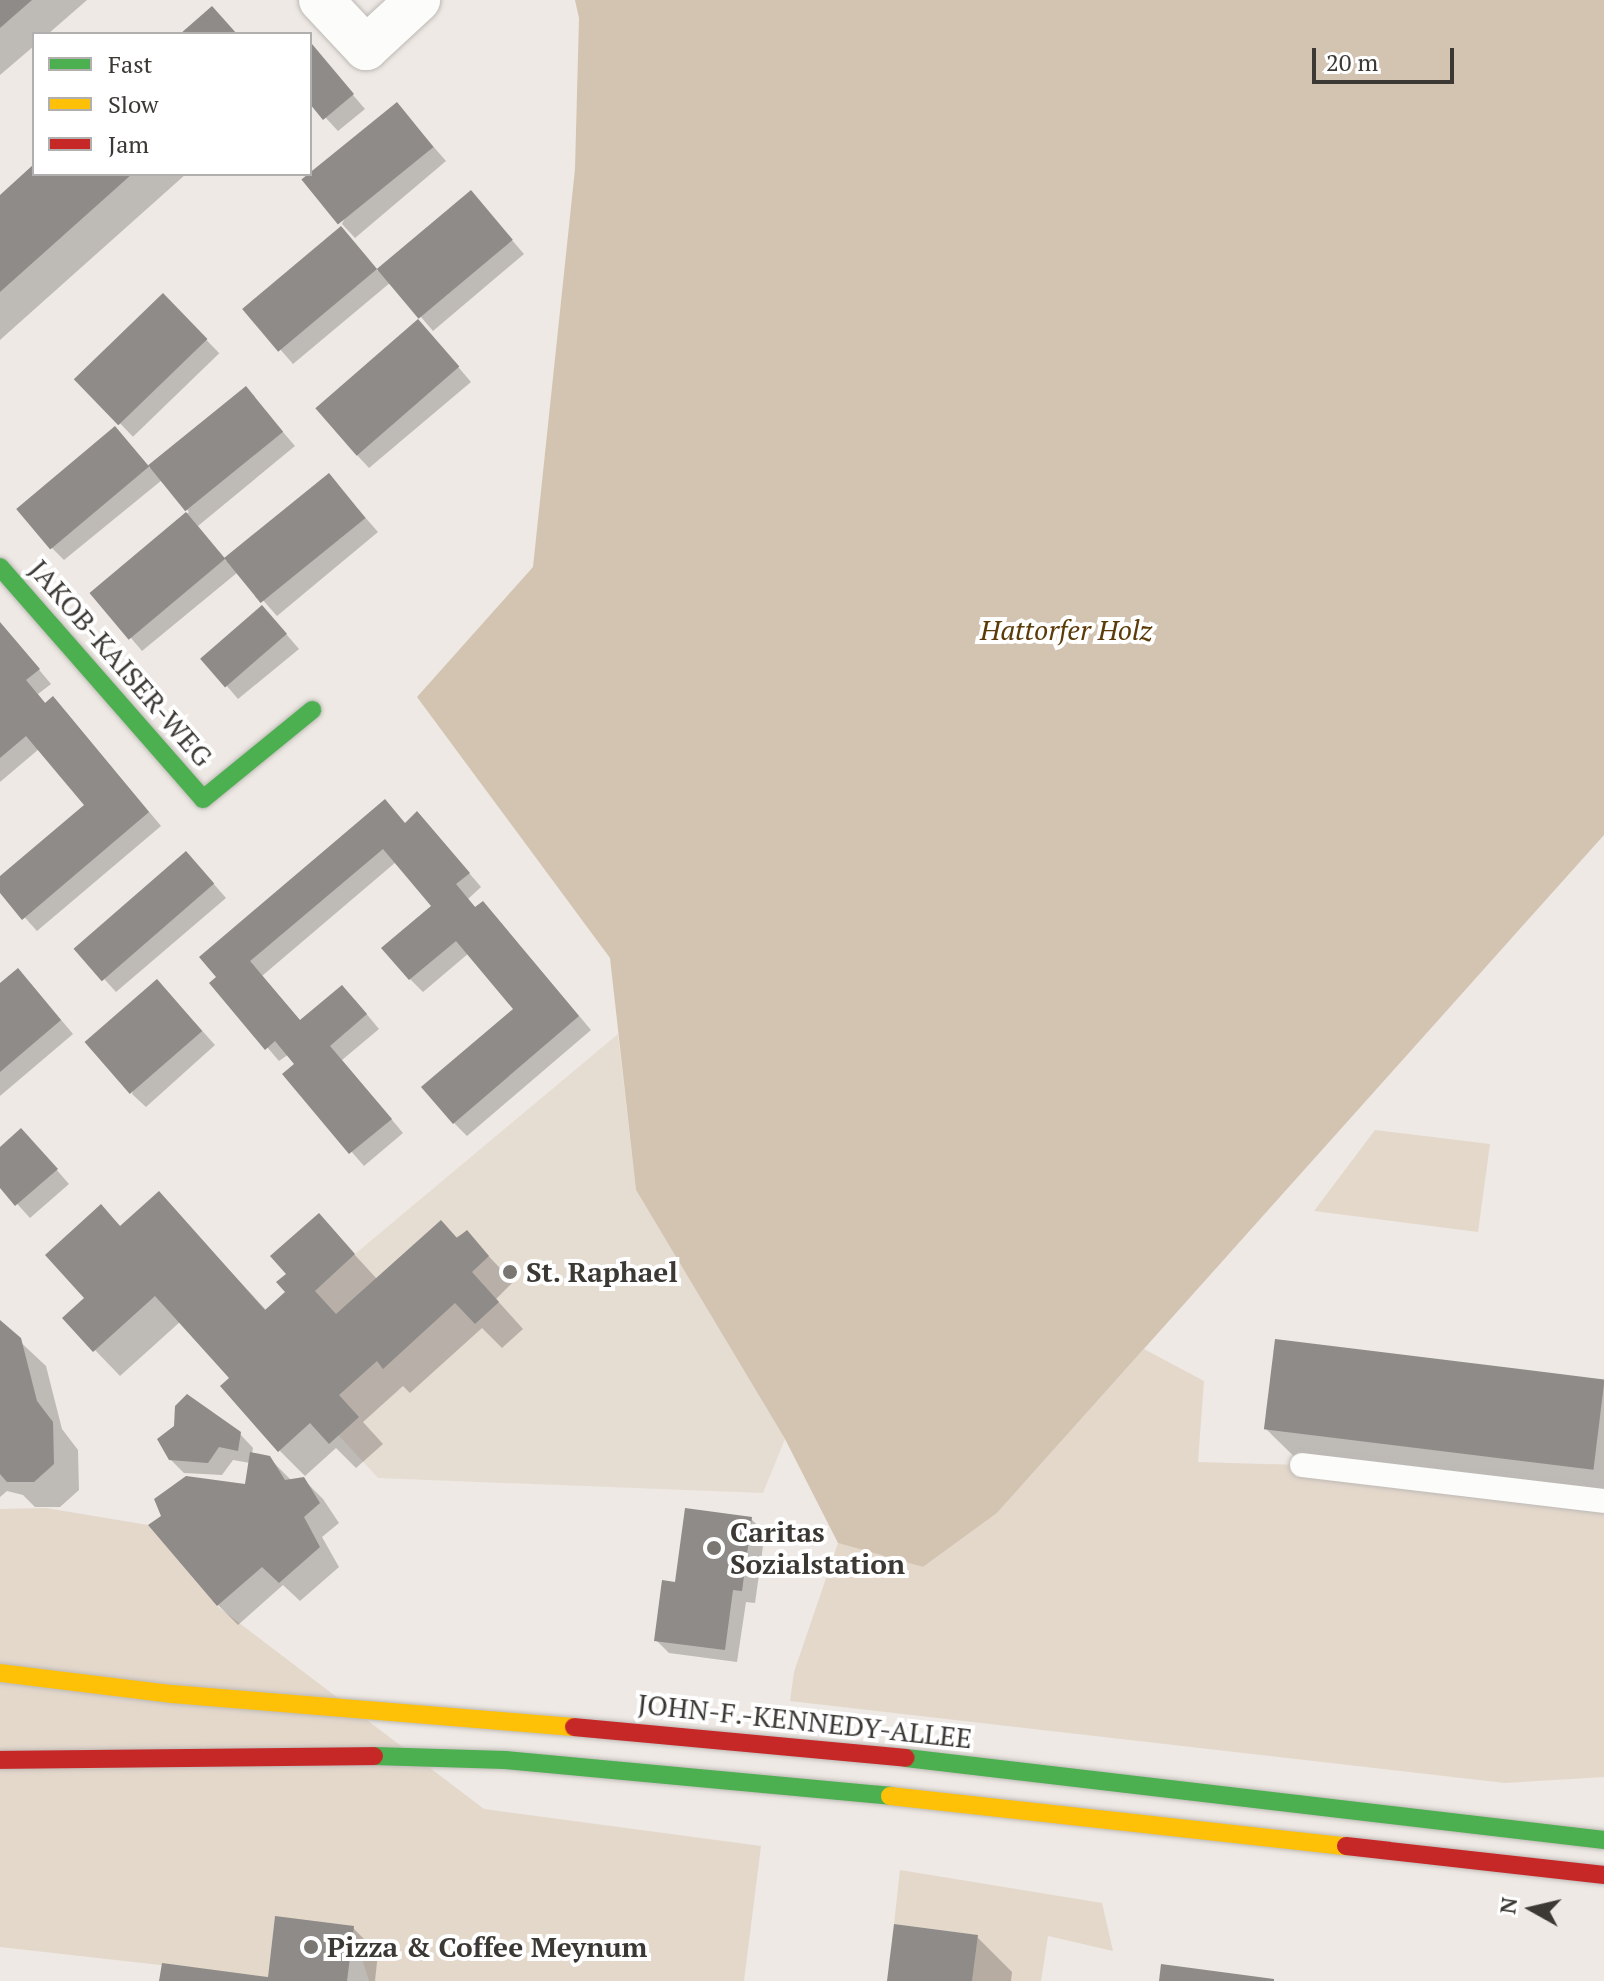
<!DOCTYPE html>
<style>
body{margin:0}
#map{position:relative;width:1604px;height:1981px;overflow:hidden;background:#eee9e4;font-family:"PT Serif",serif}
div>[style]{position:absolute}
[style*='--x']{left:calc(var(--x)*1px);top:calc(var(--y)*1px);width:calc(var(--w)*1px);rotate:calc(var(--a)*1deg)}
.built>*{inset:0;background:#e6ddd2}
.green>*{inset:0;background:#e4d8cb}
.forest>*{inset:0;background:#d3c4b2}
.shadow>*{inset:0;background:#0003;transform-origin:0 0}
.building>*{inset:0;background:#8e8b88;transform-origin:0 0}
.roads{filter:drop-shadow(0 0 2px #bdb9b5) drop-shadow(0 0 2px #bdb9b5)}
.lane>*{height:24px;margin:-12px;padding:0 12px;transform-origin:12px;border-radius:12px;background:#fcfcfb}
.street>*{height:44px;margin:-22px;padding:0 22px;transform-origin:22px;border-radius:22px;background:#fcfcfb}
.fast>*{height:18px;margin:-9px;padding:0 9px;transform-origin:9px;border-radius:9px;background:#4caf50}
.slow>*{height:18px;margin:-9px;padding:0 9px;transform-origin:9px;border-radius:9px;background:#ffc107}
.jam>*{height:18px;margin:-9px;padding:0 9px;transform-origin:9px;border-radius:9px;background:#c62828}
.dots>*{width:22px;height:22px;translate:-50% -50%;box-sizing:border-box;border:4px solid #fff;border-radius:50%}
span{translate:-50% -50%;white-space:nowrap;text-align:center;line-height:1.15;-webkit-text-stroke:8px #fff;paint-order:stroke}
.park-label{font-size:28px;color:#5c3b08;font-style:italic}
.street-label{font-size:28px;color:#3c3935}
.poi-label{font-size:28px;color:#3c3935;font-weight:700}
.left{translate:0 -50%;text-align:left}
.legend{position:absolute;left:32px;top:32px;width:280px;height:144px;box-sizing:border-box;background:#fff;border:2px solid #b1b0ae;margin:0;padding:10px 14px;list-style:none;font-size:24px;color:#3c3935}
.legend li{display:flex;align-items:center;gap:16px;height:40px}
.legend b{width:40px;border:2px solid #b1b0ae}
.north{position:absolute;left:1492px;top:1869px;width:80px;height:80px;-webkit-text-stroke:6px #fff;paint-order:stroke;rotate:278deg;font-size:22px;font-weight:700;line-height:32px;text-align:center;color:#3c3935}
.north::after{content:'';display:block;margin:auto;width:28px;height:36px;background:#3c3935;clip-path:polygon(50% 0,100% 100%,50% 72%,0 100%)}
.scale{position:absolute;left:1312px;top:48px;width:142px;height:36px;box-sizing:border-box;border:4px solid #3c3935;border-top:0;padding-left:10px;font-size:24px;line-height:28px;white-space:nowrap;color:#3c3935;-webkit-text-stroke:6px #fff;paint-order:stroke}
</style>
<div id="map">
<div class="built">
<div style="clip-path:polygon(618px 1034px,636px 1190px,785px 1439px,763px 1493px,378px 1478px,256px 1346px,355px 1254px)"></div>
</div>
<div class="green">
<div style="clip-path:polygon(1375px 1130px,1490px 1144px,1478px 1232px,1314px 1211px)"></div>
<div style="clip-path:polygon(1144px 1349px,1204px 1381px,1198px 1462px,1302px 1465px,1604px 1501px,1604px 1777px,1505px 1783px,790px 1701px,794px 1672px,838px 1543px,923px 1567px,997px 1513px)"></div>
<div style="clip-path:polygon(46px 1508px,148px 1525px,217px 1606px,484px 1809px,761px 1846px,744px 1981px,369px 1981px,353px 1931px,275px 1916px,268px 1977px,0 1947px,0 1509px)"></div>
<div style="clip-path:polygon(900px 1870px,1102px 1903px,1113px 1951px,1048px 1936px,1041px 1981px,972px 1981px,978px 1935px,894px 1924px)"></div>
</div>
<div class="forest">
<div style="clip-path:polygon(575px 0,1604px 0,1604px 835px,997px 1513px,923px 1567px,838px 1543px,785px 1439px,636px 1190px,610px 958px,417px 697px,533px 567px,575px 169px,579px 18px)"></div>
</div>
<div class="shadow">
<div style="clip-path:polygon(0 0,87px 0,48px 34px,34px 34px,34px 46px,0 75px)"></div>
<div style="clip-path:polygon(312px 47px,365px 109px,338px 131px,310px 101px)"></div>
<div style="clip-path:polygon(397px 105px,446px 161px,355px 238px,342px 224px)"></div>
<div style="clip-path:polygon(34px 167px,34px 174px,186px 174px,0 340px,0 197px)"></div>
<div style="clip-path:polygon(471px 193px,524px 254px,433px 331px,391px 282px,293px 364px,245px 309px,354px 242px,378px 271px)"></div>
<div style="left:163px;top:295px;width:81px;height:120px;rotate:46deg"></div>
<div style="clip-path:polygon(431px 335px,471px 382px,369px 468px,356px 454px)"></div>
<div style="clip-path:polygon(246px 389px,295px 446px,198px 526px,226px 561px,329px 476px,378px 532px,277px 616px,238px 572px,142px 651px,92px 592px,189px 512px,162px 480px,64px 560px,51px 547px,115px 429px,150px 468px)"></div>
<div style="clip-path:polygon(275px 621px,299px 649px,238px 699px,202px 657px)"></div>
<div style="clip-path:polygon(0 623px,51px 684px,38px 694px,47px 705px,66px 712px,161px 826px,37px 931px,0 890px,0 879px,86px 805px,39px 749px,0 782px)"></div>
<div style="clip-path:polygon(406px 824px,430px 827px,481px 887px,468px 899px,477px 909px,483px 904px,496px 917px,591px 1030px,467px 1136px,454px 1123px,516px 1009px,469px 953px,423px 992px,410px 979px,434px 906px,396px 862px,262px 976px,301px 1022px,355px 1000px,379px 1029px,342px 1060px,403px 1133px,364px 1166px,285px 1075px,297px 1064px,289px 1054px,279px 1061px,212px 983px)"></div>
<div style="clip-path:polygon(199px 867px,226px 898px,116px 992px,76px 948px)"></div>
<div style="clip-path:polygon(31px 984px,73px 1034px,0 1096px,0 986px)"></div>
<div style="clip-path:polygon(170px 995px,215px 1045px,146px 1107px,132px 1094px)"></div>
<div style="clip-path:polygon(34px 1144px,69px 1184px,30px 1218px,0 1185px,0 1150px)"></div>
<div style="clip-path:polygon(159px 1194px,267px 1311px,288px 1292px,288px 1274px,319px 1216px,377px 1279px,466px 1232px,513px 1282px,496px 1299px,523px 1329px,502px 1348px,482px 1328px,410px 1393px,403px 1386px,363px 1422px,383px 1444px,356px 1468px,336px 1448px,305px 1476px,279px 1450px,232px 1378px,181px 1321px,120px 1376px,95px 1350px,87px 1298px,101px 1207px,121px 1227px)"></div>
<div style="clip-path:polygon(0 1323px,46px 1366px,62px 1429px,78px 1450px,79px 1490px,60px 1507px,35px 1507px,23px 1495px,7px 1491px,0 1497px)"></div>
<div style="clip-path:polygon(1604px 1382px,1604px 1509px,1310px 1472px,1266px 1429px)"></div>
<div style="clip-path:polygon(240px 1434px,253px 1448px,252px 1454px,269px 1458px,292px 1481px,303px 1479px,323px 1499px,339px 1523px,322px 1537px,339px 1567px,300px 1601px,283px 1585px,238px 1625px,218px 1605px,250px 1463px,233px 1460px,222px 1475px,184px 1473px,170px 1459px)"></div>
<div style="clip-path:polygon(751px 1519px,765px 1532px,755px 1603px,746px 1602px,737px 1662px,669px 1653px,656px 1640px,676px 1584px)"></div>
<div style="clip-path:polygon(353px 1928px,378px 1953px,375px 1981px,161px 1981px,269px 1980px)"></div>
<div style="clip-path:polygon(977px 1937px,1012px 1972px,1011px 1981px,889px 1981px)"></div>
</div>
<div class="building">
<div style="clip-path:polygon(0 0,32px 0,0 28px)"></div>
<div style="clip-path:polygon(212px 6px,237px 34px,180px 34px)"></div>
<div style="clip-path:polygon(312px 44px,354px 94px,323px 120px,310px 104px)"></div>
<div style="left:397px;top:102px;width:58px;height:123px;rotate:51deg"></div>
<div style="clip-path:polygon(34px 164px,34px 174px,132px 174px,0 292px,0 195px)"></div>
<div style="left:471px;top:190px;width:65px;height:123px;rotate:50deg"></div>
<div style="left:341px;top:226px;width:56px;height:129px;rotate:50deg"></div>
<div style="left:163px;top:293px;width:64px;height:124px;rotate:46deg"></div>
<div style="left:418px;top:319px;width:63px;height:136px;rotate:49deg"></div>
<div style="left:246px;top:386px;width:59px;height:126px;rotate:51deg"></div>
<div style="left:115px;top:426px;width:53px;height:129px;rotate:50deg"></div>
<div style="left:329px;top:473px;width:58px;height:135px;rotate:51deg"></div>
<div style="left:186px;top:512px;width:61px;height:126px;rotate:50deg"></div>
<div style="left:262px;top:605px;width:38px;height:82px;rotate:49deg"></div>
<div style="clip-path:polygon(0 622px,40px 669px,26px 680px,45px 703px,53px 696px,149px 812px,22px 920px,0 893px,0 876px,84px 805px,26px 736px,0 758px)"></div>
<div style="clip-path:polygon(385px 799px,405px 823px,417px 811px,470px 873px,456px 884px,475px 907px,483px 901px,579px 1016px,453px 1124px,421px 1087px,513px 1009px,456px 941px,409px 980px,381px 948px,431px 906px,383px 849px,250px 961px,300px 1020px,342px 985px,367px 1014px,330px 1046px,392px 1119px,349px 1154px,282px 1074px,294px 1064px,275px 1041px,265px 1050px,209px 983px,216px 977px,199px 957px)"></div>
<div style="left:186px;top:851px;width:43px;height:149px;rotate:49deg"></div>
<div style="clip-path:polygon(18px 968px,61px 1020px,0 1072px,0 983px)"></div>
<div style="left:157px;top:979px;width:69px;height:96px;rotate:49deg"></div>
<div style="clip-path:polygon(21px 1128px,58px 1169px,15px 1206px,0 1188px,0 1147px)"></div>
<div style="clip-path:polygon(159px 1191px,265px 1310px,285px 1292px,276px 1282px,286px 1274px,270px 1256px,319px 1213px,355px 1254px,315px 1291px,336px 1314px,441px 1220px,457px 1238px,467px 1230px,489px 1256px,472px 1272px,499px 1302px,475px 1324px,455px 1303px,383px 1369px,377px 1361px,339px 1395px,359px 1417px,329px 1444px,310px 1423px,278px 1452px,220px 1386px,229px 1378px,155px 1296px,93px 1352px,62px 1318px,84px 1298px,45px 1255px,101px 1204px,120px 1226px)"></div>
<div style="clip-path:polygon(0 1320px,21px 1338px,37px 1401px,53px 1422px,54px 1464px,34px 1482px,7px 1482px,0 1474px)"></div>
<div style="left:1275px;top:1339px;width:332px;height:91px;rotate:7deg"></div>
<div style="clip-path:polygon(187px 1394px,241px 1432px,238px 1451px,219px 1447px,208px 1463px,169px 1460px,157px 1439px,174px 1426px,175px 1406px)"></div>
<div style="clip-path:polygon(250px 1452px,270px 1456px,285px 1480px,304px 1477px,320px 1503px,304px 1517px,320px 1547px,279px 1583px,262px 1567px,217px 1606px,148px 1525px,161px 1516px,154px 1499px,186px 1476px,245px 1484px)"></div>
<div style="clip-path:polygon(685px 1508px,752px 1517px,742px 1591px,733px 1590px,725px 1650px,654px 1641px,662px 1580px,675px 1582px)"></div>
<div style="clip-path:polygon(275px 1916px,354px 1926px,347px 1981px,159px 1981px,162px 1963px,268px 1977px)"></div>
<div style="clip-path:polygon(894px 1924px,978px 1935px,972px 1981px,887px 1981px)"></div>
<div style="clip-path:polygon(1161px 1964px,1274px 1979px,1274px 1981px,1159px 1981px)"></div>
</div>
<div class="roads">
<div class="lane">
<div style="--x:1302;--y:1465;--w:304;--a:6.8"></div>
</div>
<div class="street">
<div style="--x:321;--y:0;--w:66;--a:46.8"></div>
<div style="--x:366;--y:48;--w:71;--a:-42.7"></div>
</div>
<div class="fast">
<div style="--x:0;--y:567;--w:308;--a:48.8"></div>
<div style="--x:203;--y:799;--w:141;--a:-39.2"></div>
<div style="--x:374;--y:1756;--w:131;--a:1.7"></div>
<div style="--x:505;--y:1760;--w:387;--a:5.3"></div>
<div style="--x:906;--y:1758;--w:703;--a:6.7"></div>
</div>
<div class="slow">
<div style="--x:0;--y:1673;--w:173;--a:7"></div>
<div style="--x:172;--y:1694;--w:403;--a:4.7"></div>
<div style="--x:890;--y:1796;--w:459;--a:6.3"></div>
</div>
<div class="jam">
<div style="--x:574;--y:1727;--w:333;--a:5.3"></div>
<div style="--x:0;--y:1760;--w:374;--a:-0.6"></div>
<div style="--x:1346;--y:1846;--w:260;--a:6.4"></div>
</div>
</div>
<div class="dots">
<div style="left:510px;top:1272px;background:#7a7772"></div>
<div style="left:714px;top:1548px;background:#7a7772"></div>
<div style="left:311px;top:1947px;background:#7a7772"></div>
</div>
<div class="park-label">
<span style="left:1066px;top:630px">Hattorfer Holz</span>
</div>
<div class="street-label">
<span style="left:121px;top:663px;rotate:49deg">JAKOB-KAISER-WEG</span>
<span style="left:805px;top:1721px;rotate:6deg">JOHN-F.-KENNEDY-ALLEE</span>
</div>
<div class="poi-label">
<span class="left" style="left:526px;top:1272px">St. Raphael</span>
<span class="left" style="left:730px;top:1548px">Caritas<br>Sozialstation</span>
<span class="left" style="left:327px;top:1947px">Pizza &amp; Coffee Meynum</span>
</div>
<ul class="legend">
<li><b style="height:10px;background:#4caf50"></b>Fast</li>
<li><b style="height:10px;background:#ffc107"></b>Slow</li>
<li><b style="height:10px;background:#c62828"></b>Jam</li>
</ul>
<div class="north">N</div>
<div class="scale">20 m</div>
</div>
